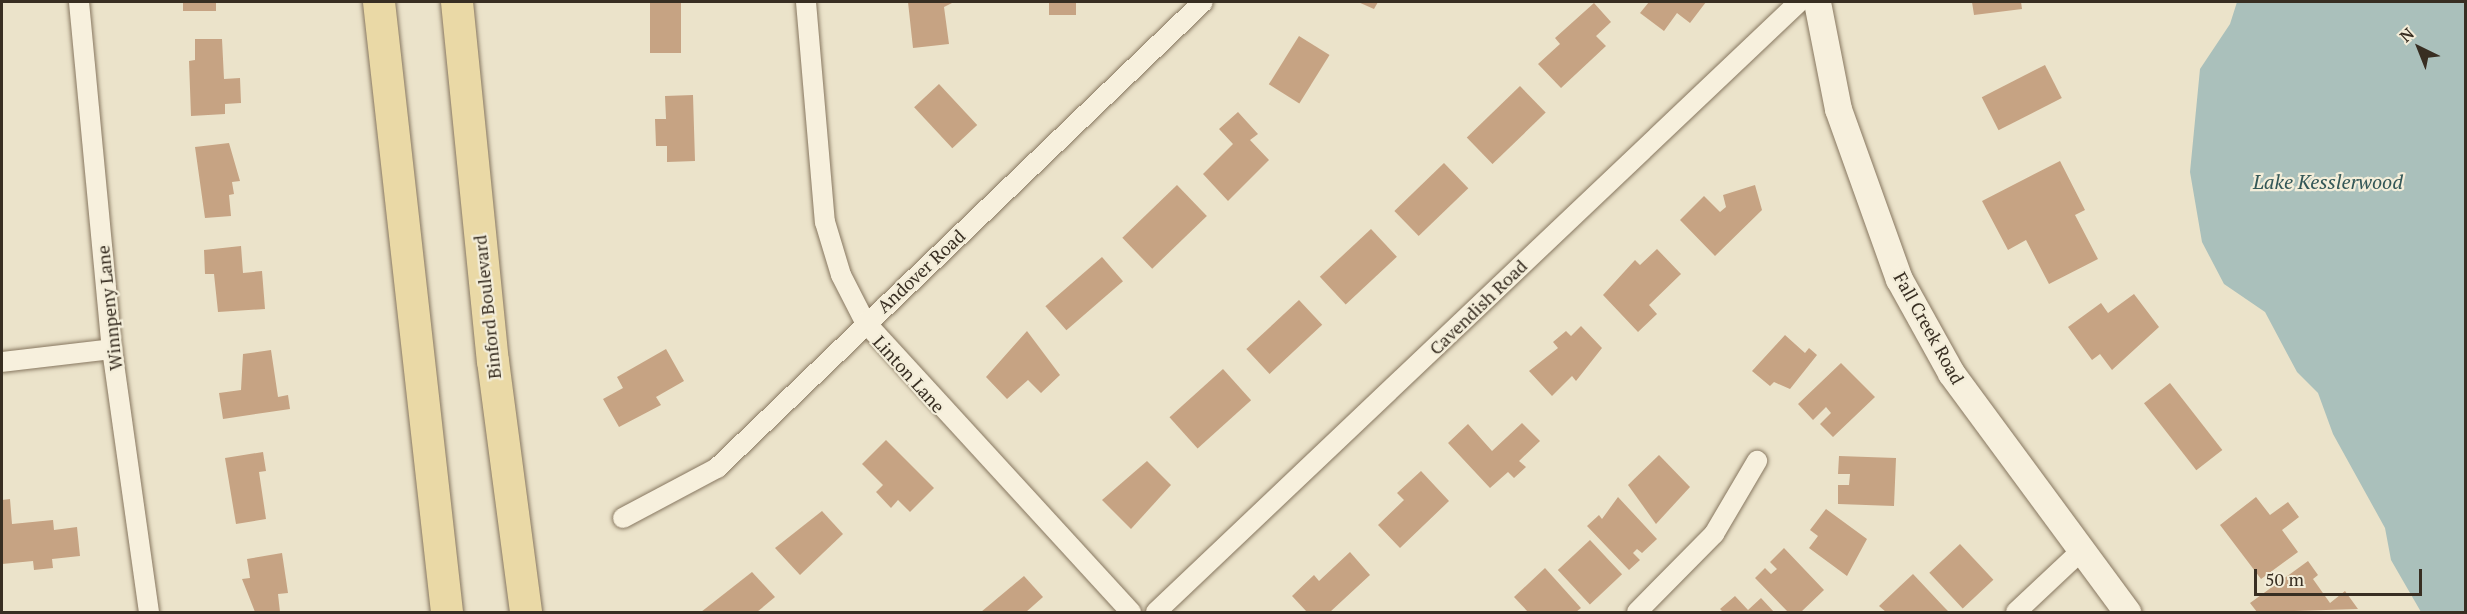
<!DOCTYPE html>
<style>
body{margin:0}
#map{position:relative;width:2467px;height:614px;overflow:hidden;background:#ebe3ca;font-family:"PT Serif",serif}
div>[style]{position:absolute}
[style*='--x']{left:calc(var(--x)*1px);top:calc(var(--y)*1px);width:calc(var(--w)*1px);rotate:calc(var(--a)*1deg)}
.water>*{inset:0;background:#aac0bb}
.building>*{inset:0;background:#c6a383;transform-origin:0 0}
.roads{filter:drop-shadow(0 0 2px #877760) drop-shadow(0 0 2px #877760)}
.minor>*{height:20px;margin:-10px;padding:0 10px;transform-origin:10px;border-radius:10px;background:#f7f0dd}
.secondary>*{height:27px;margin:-13.5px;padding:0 13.5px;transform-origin:13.5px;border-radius:13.5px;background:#f7f0dd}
.primary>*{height:32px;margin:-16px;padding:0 16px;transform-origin:16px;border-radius:16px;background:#ead9a6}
span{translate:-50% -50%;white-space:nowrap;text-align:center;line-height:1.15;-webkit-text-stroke:4.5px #f3edd9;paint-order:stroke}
.street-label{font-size:18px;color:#382e22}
.water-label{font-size:20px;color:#335757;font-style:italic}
.frame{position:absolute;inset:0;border:3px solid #382e22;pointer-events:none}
.north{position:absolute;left:2389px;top:18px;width:60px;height:60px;-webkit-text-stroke:4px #f3edd9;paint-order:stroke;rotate:317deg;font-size:16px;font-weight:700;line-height:24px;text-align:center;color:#382e22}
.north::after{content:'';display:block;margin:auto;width:21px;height:27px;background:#382e22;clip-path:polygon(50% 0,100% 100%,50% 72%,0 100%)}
.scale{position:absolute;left:2254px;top:569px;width:168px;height:27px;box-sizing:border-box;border:3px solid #382e22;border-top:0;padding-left:8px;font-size:18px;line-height:21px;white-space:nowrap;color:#382e22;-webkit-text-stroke:4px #f3edd9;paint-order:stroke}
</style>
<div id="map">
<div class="water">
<div style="clip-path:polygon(2237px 2px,2465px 2px,2465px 612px,2421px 612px,2391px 560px,2385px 528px,2333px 434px,2318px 393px,2297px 372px,2265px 312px,2224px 284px,2202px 242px,2190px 172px,2200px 69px,2230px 24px)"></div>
</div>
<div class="building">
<div style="left:183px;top:2px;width:33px;height:9px"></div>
<div style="left:650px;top:2px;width:31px;height:51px"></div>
<div style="clip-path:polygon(908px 2px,954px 2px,944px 7px,949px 44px,913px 48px)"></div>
<div style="left:1049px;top:2px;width:27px;height:13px"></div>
<div style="clip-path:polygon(1358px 2px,1378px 2px,1374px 9px)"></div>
<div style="clip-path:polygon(1649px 2px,1706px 2px,1690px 23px,1677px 13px,1664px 31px,1640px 13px)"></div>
<div style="clip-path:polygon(1972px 2px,2021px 2px,2022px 9px,1974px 15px)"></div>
<div style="clip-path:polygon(1594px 3px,1611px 22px,1596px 36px,1606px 46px,1561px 88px,1538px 64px,1560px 44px,1555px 38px)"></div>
<div style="left:1299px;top:36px;width:36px;height:57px;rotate:32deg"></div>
<div style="clip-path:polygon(195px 39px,222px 39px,224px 79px,240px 78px,241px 103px,225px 104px,225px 114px,191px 116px,189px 61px,195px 60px)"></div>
<div style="left:2045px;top:65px;width:37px;height:71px;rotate:63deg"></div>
<div style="left:939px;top:84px;width:56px;height:34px;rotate:47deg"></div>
<div style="left:1520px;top:86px;width:37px;height:74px;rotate:46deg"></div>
<div style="clip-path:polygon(693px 95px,695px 161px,667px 162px,667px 146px,656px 146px,655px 119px,666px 119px,665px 96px)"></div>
<div style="clip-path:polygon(1238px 112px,1258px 134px,1250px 140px,1269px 160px,1228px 201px,1203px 174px,1233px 144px,1219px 129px)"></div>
<div style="clip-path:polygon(229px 143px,240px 181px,232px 182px,234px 194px,229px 195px,231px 216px,205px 218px,195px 147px)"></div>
<div style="clip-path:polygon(2060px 161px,2085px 210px,2075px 215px,2098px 259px,2049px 284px,2026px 240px,2008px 250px,1982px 201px)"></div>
<div style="left:1444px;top:163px;width:35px;height:69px;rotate:46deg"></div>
<div style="left:1177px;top:185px;width:43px;height:76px;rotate:46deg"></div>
<div style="clip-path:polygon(1755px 185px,1762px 210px,1715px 256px,1680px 220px,1704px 196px,1720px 212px,1726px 207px,1723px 195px)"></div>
<div style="left:1371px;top:229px;width:38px;height:70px;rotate:47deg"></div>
<div style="clip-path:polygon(241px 246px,243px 273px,262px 271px,265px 309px,218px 312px,214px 274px,205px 274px,204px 250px)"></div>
<div style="clip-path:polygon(1657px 249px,1681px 274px,1649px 305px,1657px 314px,1638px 332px,1603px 295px,1635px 260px,1640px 265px)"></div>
<div style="left:1102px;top:257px;width:32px;height:75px;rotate:49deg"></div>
<div style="clip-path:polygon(2134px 294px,2159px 327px,2112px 370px,2100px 354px,2092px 360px,2068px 327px,2101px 303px,2108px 313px)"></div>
<div style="left:1299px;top:300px;width:34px;height:72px;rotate:47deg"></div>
<div style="clip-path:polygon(1581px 326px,1602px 348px,1576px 381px,1572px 376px,1552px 396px,1529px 371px,1558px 348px,1553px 342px,1566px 331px,1571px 336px)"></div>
<div style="clip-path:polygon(1027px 331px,1060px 375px,1041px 393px,1028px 380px,1007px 399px,986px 377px)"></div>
<div style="clip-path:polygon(1785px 335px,1805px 353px,1809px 348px,1817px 355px,1790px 389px,1774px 382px,1770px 386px,1752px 371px)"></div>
<div style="clip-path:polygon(666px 349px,684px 381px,656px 397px,661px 405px,619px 427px,603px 399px,623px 388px,617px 377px)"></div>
<div style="clip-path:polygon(271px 350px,278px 397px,288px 395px,290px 409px,223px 419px,219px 393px,241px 390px,243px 354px)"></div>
<div style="clip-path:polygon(1841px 363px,1875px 397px,1833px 437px,1820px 424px,1831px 413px,1826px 407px,1813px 420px,1798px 404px)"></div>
<div style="left:1223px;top:369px;width:42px;height:72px;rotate:48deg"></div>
<div style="left:2170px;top:383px;width:85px;height:33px;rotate:52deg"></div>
<div style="clip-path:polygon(1522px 423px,1540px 441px,1519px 461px,1526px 467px,1514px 478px,1508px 472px,1490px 488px,1448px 443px,1468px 424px,1492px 451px)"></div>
<div style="clip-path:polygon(886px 440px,934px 488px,910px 512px,898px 500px,891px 508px,876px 492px,883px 485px,862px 464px)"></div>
<div style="clip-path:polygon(263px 452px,266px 471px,259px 472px,266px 519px,236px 524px,225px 458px)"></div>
<div style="clip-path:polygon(1659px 455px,1690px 487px,1656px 524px,1628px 485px)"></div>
<div style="clip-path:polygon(1839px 456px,1896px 458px,1894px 506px,1838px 504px,1838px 485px,1849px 485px,1850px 474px,1838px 474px)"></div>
<div style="clip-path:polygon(1147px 461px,1171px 485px,1131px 529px,1102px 500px)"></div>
<div style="clip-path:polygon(1421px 471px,1449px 501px,1400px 548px,1378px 525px,1404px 500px,1397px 493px)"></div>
<div style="clip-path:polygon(1618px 497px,1657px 539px,1642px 553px,1637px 549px,1633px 553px,1640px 560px,1629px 570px,1587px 526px,1599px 515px,1602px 519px)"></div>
<div style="clip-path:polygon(2256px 497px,2270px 515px,2288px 502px,2299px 517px,2282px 530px,2298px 552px,2261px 579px,2220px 525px)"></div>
<div style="clip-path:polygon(10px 499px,12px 524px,53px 520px,54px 530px,77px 527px,80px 556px,52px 559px,53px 568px,34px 570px,33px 561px,2px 564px,2px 500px)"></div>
<div style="clip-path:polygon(1826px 509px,1867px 539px,1847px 576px,1809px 548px,1818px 536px,1810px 530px)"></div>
<div style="clip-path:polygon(822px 511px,843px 534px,800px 575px,775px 548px)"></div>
<div style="left:1590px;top:540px;width:47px;height:44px;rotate:47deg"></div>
<div style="left:1960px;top:544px;width:49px;height:42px;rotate:47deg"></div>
<div style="clip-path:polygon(1784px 548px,1824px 590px,1801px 612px,1788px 612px,1755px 578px,1765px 568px,1771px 574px,1777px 569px,1770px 562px)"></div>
<div style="clip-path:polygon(1350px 552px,1370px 575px,1330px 612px,1307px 612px,1292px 596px,1314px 575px,1319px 581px)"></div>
<div style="clip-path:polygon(282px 553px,288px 593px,278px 594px,280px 612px,255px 612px,242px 579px,250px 578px,247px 559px)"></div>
<div style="clip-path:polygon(2308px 561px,2318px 575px,2313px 579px,2330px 603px,2345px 591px,2358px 609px,2257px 612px,2250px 603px)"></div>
<div style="clip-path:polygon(1545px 568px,1581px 608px,1576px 612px,1528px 612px,1514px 597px)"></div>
<div style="clip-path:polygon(752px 572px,775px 597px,757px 612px,701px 612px)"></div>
<div style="clip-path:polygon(1913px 574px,1944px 607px,1949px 612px,1886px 612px,1879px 606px)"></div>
<div style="clip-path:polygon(1024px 576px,1043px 597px,1026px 612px,981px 612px)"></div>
<div style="clip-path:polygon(1735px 596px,1748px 610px,1761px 598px,1774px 612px,1723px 612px,1720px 609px)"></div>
</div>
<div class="roads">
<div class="minor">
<div style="--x:79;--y:2;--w:349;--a:84.6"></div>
<div style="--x:112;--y:349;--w:266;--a:82"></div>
<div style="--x:806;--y:2;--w:221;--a:85.1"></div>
<div style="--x:825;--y:222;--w:55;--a:73.2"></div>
<div style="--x:841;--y:275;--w:53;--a:62.9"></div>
<div style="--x:865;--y:322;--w:394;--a:47.5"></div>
<div style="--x:2;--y:362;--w:111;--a:-6.7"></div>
<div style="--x:623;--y:518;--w:106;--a:-28"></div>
<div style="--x:717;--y:468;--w:673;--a:-43.8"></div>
<div style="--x:1156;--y:612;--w:886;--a:-43.49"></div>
<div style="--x:1637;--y:612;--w:110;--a:-45.4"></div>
<div style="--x:1714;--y:534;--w:85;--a:-59.5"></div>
<div style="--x:2016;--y:612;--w:89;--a:-43.2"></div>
</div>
<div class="secondary">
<div style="--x:1817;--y:2;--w:109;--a:78.9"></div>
<div style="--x:1838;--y:109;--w:181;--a:70.3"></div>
<div style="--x:1899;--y:279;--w:107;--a:61"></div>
<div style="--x:1951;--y:373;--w:297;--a:53.6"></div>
</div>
<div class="primary">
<div style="--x:379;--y:2;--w:614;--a:83.64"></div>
<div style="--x:457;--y:2;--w:361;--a:84.3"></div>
<div style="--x:493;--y:361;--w:253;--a:82.5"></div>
</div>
</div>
<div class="street-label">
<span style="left:921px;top:271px;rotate:-43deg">Andover Road</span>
<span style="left:487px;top:307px;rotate:-96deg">Binford Boulevard</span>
<span style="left:1478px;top:307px;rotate:-44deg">Cavendish Road</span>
<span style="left:109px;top:308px;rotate:-96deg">Winnpeny Lane</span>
<span style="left:1929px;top:328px;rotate:61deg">Fall Creek Road</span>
<span style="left:909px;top:374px;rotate:48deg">Linton Lane</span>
</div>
<div class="water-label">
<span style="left:2328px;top:181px">Lake Kesslerwood</span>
</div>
<div class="frame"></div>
<div class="north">N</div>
<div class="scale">50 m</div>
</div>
